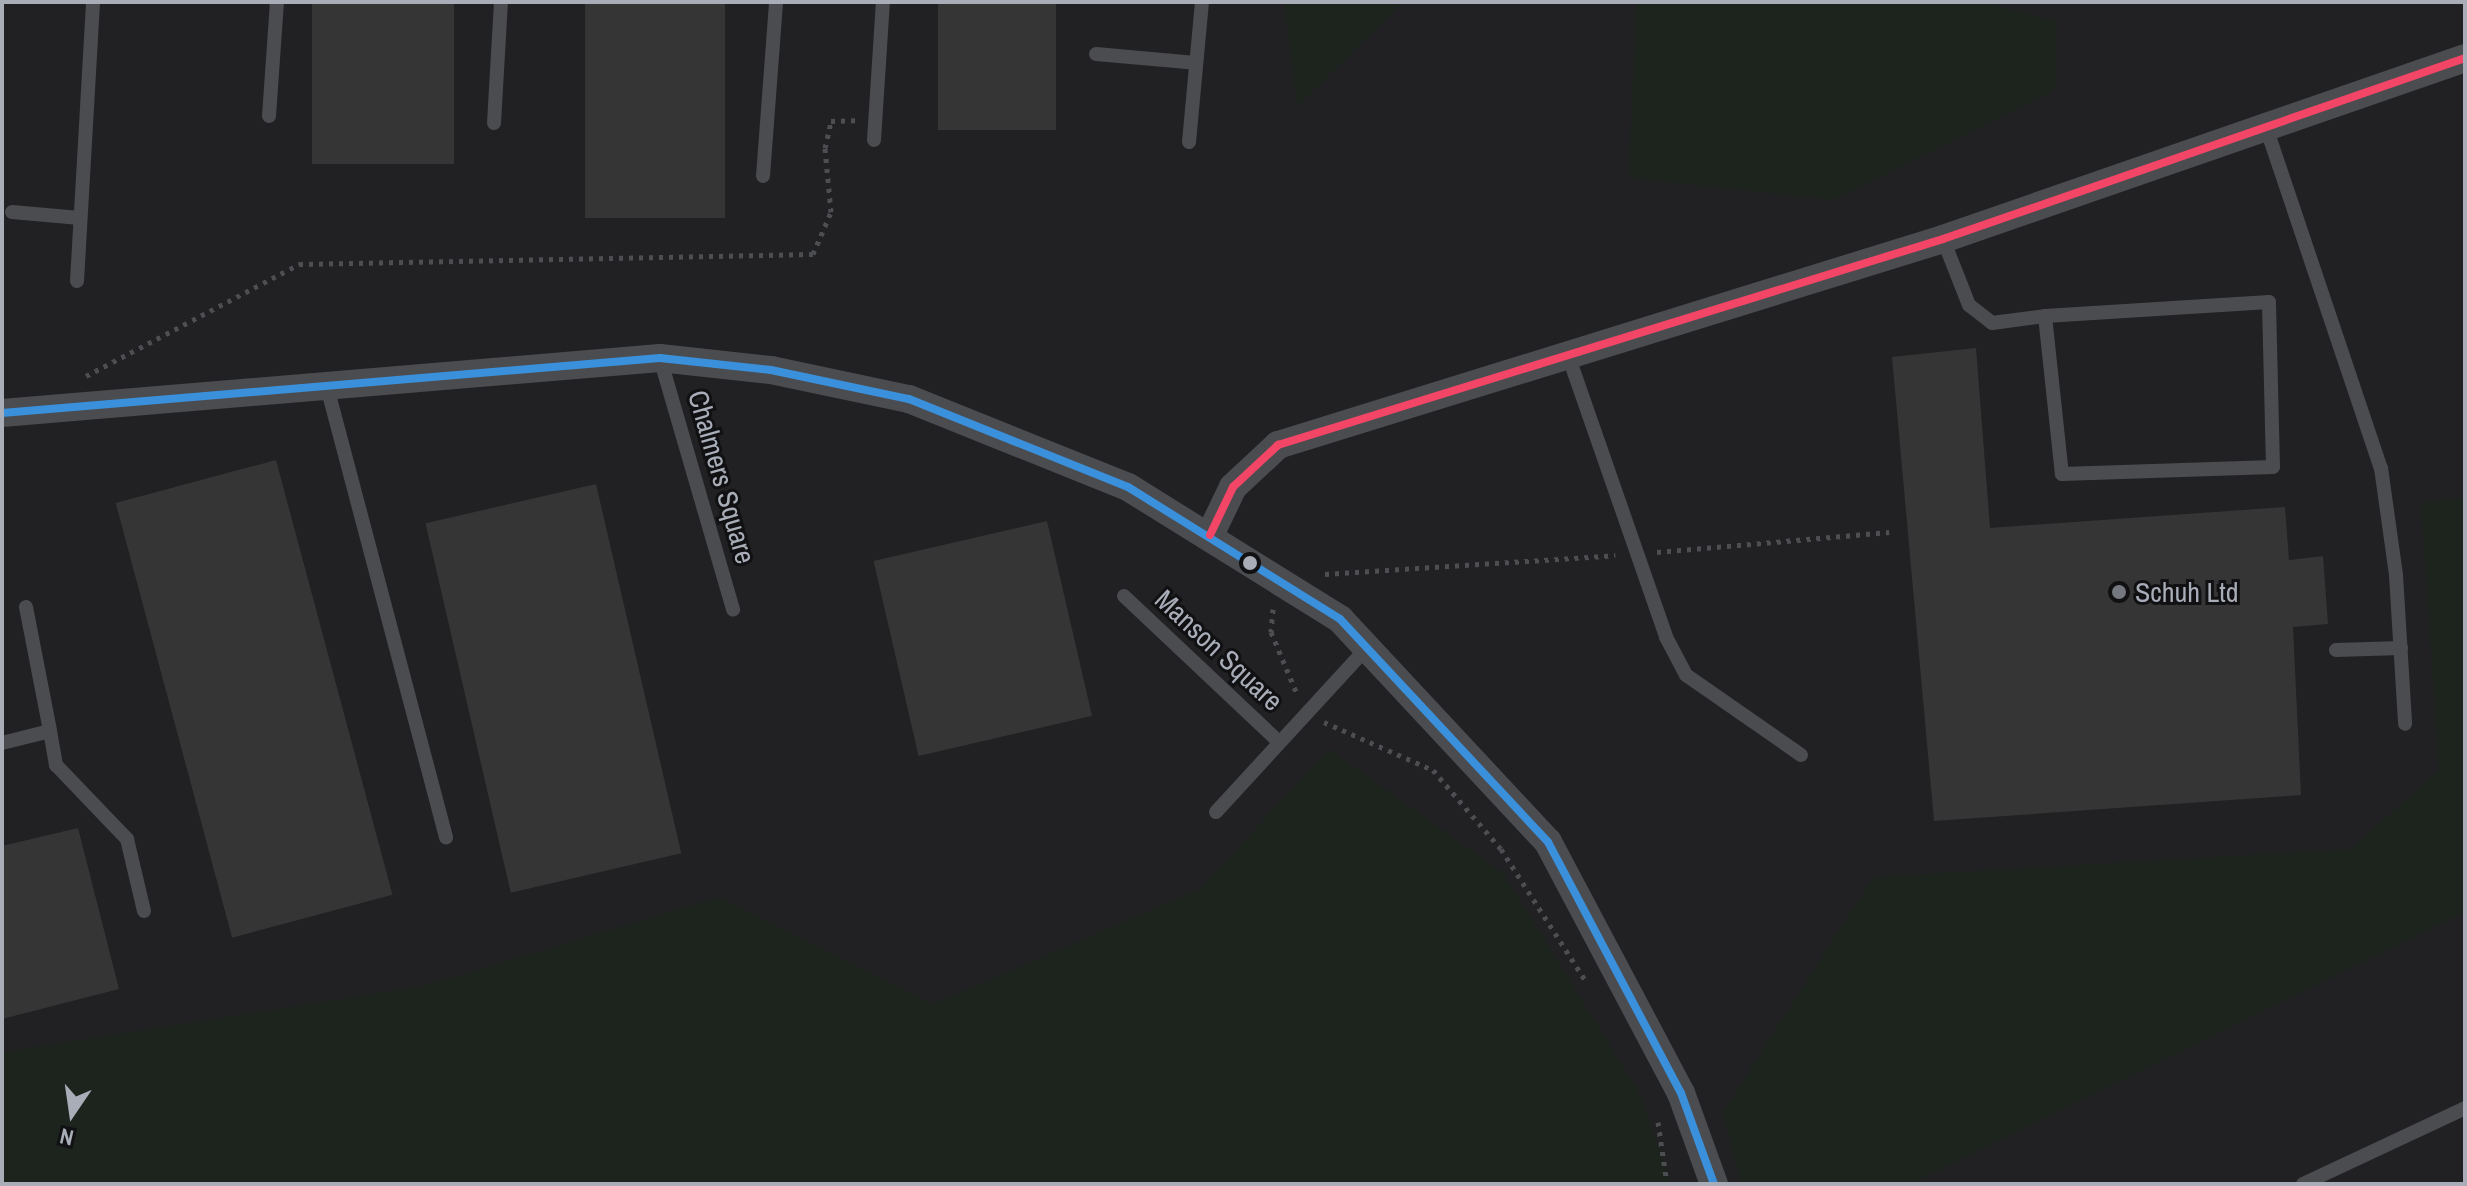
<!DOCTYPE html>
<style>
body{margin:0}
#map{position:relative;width:2467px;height:1186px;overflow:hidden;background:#171717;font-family:"Archivo Narrow",sans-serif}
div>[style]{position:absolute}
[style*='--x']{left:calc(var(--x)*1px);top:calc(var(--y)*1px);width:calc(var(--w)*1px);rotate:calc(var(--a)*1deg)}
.built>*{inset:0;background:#212123;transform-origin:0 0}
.green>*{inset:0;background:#1d241e}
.building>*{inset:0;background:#353536;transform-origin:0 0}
.path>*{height:5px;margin-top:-2.5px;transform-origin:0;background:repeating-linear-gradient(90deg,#4d4e52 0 4px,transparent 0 10px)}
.lane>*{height:14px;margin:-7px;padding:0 7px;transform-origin:7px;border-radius:7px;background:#4b4c50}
.street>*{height:28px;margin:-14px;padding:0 14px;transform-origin:14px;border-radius:14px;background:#4b4c50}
.bus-1>*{height:8px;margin:-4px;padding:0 4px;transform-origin:4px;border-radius:4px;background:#3a90db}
.bus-2>*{height:8px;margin:-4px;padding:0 4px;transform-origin:4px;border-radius:4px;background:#f34667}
.dots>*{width:22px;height:22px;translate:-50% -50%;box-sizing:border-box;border:4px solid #111113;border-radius:50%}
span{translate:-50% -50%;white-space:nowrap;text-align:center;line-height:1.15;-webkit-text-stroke:6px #111113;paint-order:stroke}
.street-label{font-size:28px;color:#a8adb8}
.poi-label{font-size:28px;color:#a8adb8}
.left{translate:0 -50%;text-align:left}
.frame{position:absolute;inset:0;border:4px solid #a8adb8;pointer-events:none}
.north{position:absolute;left:32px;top:1074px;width:80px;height:80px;-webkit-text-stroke:6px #111113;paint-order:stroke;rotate:193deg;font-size:22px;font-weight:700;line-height:32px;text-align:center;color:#a8adb8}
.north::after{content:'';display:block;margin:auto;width:28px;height:36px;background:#a8adb8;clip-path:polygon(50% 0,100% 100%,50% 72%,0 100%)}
</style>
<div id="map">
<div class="built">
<div style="left:2px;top:2px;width:2463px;height:1182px"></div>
</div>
<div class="green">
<div style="clip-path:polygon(1284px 2px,1403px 2px,1297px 107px)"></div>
<div style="clip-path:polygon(1636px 2px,1980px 2px,2057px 21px,2055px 90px,1834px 200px,1629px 178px)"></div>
<div style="clip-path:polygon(2465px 497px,2465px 912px,1911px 1184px,1741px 1184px,1723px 1112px,1873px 877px,2351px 849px,2439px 770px,2421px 503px)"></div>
<div style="clip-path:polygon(1329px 749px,1504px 874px,1639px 1092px,1672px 1184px,2px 1184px,2px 1052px,424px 986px,719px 897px,933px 1004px,1200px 889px)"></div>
</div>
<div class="building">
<div style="left:312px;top:2px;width:142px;height:162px"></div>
<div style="left:585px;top:2px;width:140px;height:216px"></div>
<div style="left:938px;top:2px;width:118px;height:128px"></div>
<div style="clip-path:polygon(1976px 348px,1990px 528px,2285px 507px,2289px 560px,2323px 556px,2328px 624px,2293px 627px,2301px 795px,1934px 821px,1892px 357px)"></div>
<div style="left:276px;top:460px;width:450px;height:166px;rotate:75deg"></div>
<div style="left:596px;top:484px;width:379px;height:175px;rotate:77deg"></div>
<div style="left:1047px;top:521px;width:200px;height:178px;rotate:77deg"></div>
<div style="clip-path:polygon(78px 828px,119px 989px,2px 1019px,2px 846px)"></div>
</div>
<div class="path">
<div style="--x:86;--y:376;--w:241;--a:-27.7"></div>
<div style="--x:299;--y:264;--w:514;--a:-1.11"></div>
<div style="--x:813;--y:254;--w:46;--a:-66.8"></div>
<div style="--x:831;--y:212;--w:64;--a:-95.4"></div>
<div style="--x:825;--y:148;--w:28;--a:-77"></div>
<div style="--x:831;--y:121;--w:25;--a:-2"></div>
<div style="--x:1657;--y:552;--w:233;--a:-4.9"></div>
<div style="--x:1325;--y:574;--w:291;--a:-3.7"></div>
<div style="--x:1273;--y:609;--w:23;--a:95"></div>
<div style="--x:1271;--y:632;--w:67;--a:67.2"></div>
<div style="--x:1324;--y:722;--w:119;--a:23.8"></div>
<div style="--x:1433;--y:770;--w:104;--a:49.3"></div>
<div style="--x:1501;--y:849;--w:156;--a:57.3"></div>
<div style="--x:1658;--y:1122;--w:63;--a:81.7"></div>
</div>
<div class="lane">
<div style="--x:1096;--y:54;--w:100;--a:5.1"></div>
<div style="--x:269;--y:116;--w:114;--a:-86"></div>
<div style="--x:494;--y:123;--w:121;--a:-86.7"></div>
<div style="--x:2266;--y:127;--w:360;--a:71.4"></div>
<div style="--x:2381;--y:468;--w:108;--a:82"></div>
<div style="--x:2396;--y:575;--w:149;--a:86.5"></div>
<div style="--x:874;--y:140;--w:138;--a:-86.3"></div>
<div style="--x:1189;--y:142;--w:141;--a:-84.7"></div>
<div style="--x:763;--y:176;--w:174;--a:-85.7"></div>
<div style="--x:12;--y:212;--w:68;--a:5"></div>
<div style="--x:1943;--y:239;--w:71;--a:68.5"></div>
<div style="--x:1969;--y:305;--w:29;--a:38"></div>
<div style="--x:1992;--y:323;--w:53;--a:-7.5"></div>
<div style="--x:2045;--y:316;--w:159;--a:83.9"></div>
<div style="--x:2062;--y:474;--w:211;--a:-1.9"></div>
<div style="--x:2273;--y:467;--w:165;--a:-91.4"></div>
<div style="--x:2269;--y:302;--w:224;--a:176.4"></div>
<div style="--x:77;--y:281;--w:279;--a:-86.7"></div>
<div style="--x:1568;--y:355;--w:299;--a:70.8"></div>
<div style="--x:1666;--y:637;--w:43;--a:62.2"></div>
<div style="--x:1686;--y:675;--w:140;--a:34.8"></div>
<div style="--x:660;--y:358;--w:262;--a:73.8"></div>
<div style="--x:326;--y:383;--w:470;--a:75.2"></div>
<div style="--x:1124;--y:596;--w:213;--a:43.3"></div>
<div style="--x:26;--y:607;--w:126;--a:79"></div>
<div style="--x:2336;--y:650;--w:65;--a:-1.8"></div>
<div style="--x:2;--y:743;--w:49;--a:-14"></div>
<div style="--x:50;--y:731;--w:35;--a:80"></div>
<div style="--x:56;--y:765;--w:103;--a:46.2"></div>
<div style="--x:127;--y:839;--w:74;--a:76.7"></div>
<div style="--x:1216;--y:812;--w:222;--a:-47.4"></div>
<div style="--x:2303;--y:1184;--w:179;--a:-25.1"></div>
</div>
<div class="street">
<div style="--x:2;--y:413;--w:660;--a:-4.78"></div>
<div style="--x:660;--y:358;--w:112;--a:6.2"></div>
<div style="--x:771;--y:370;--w:141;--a:11.9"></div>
<div style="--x:909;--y:399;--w:236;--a:21.9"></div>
<div style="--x:1128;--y:487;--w:250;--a:31.9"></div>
<div style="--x:1340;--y:619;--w:305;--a:47"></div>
<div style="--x:1548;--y:842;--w:284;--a:62.1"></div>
<div style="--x:1681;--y:1093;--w:97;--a:70.1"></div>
<div style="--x:1210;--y:535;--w:53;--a:-64.4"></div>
<div style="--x:1233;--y:487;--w:62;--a:-43"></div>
<div style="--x:1278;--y:445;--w:696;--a:-17.21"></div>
<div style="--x:1943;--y:239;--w:552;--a:-19.12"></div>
</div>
<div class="bus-1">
<div style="--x:2;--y:413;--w:660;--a:-4.78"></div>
<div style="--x:660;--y:358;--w:112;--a:6.2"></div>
<div style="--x:771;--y:370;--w:141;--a:11.9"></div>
<div style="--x:909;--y:399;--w:236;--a:21.9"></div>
<div style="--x:1128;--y:487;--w:250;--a:31.9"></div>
<div style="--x:1340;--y:619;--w:305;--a:47"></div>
<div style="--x:1548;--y:842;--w:284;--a:62.1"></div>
<div style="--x:1681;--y:1093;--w:97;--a:70.1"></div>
</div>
<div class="bus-2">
<div style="--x:1210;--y:535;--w:53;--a:-64.4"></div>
<div style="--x:1233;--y:487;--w:62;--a:-43"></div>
<div style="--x:1278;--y:445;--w:696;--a:-17.21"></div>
<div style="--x:1943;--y:239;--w:552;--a:-19.12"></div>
</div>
<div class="dots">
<div style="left:1250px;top:563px;background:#a8adb8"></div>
<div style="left:2119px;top:592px;background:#757880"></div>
</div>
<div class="street-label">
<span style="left:722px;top:477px;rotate:74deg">Chalmers Square</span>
<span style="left:1219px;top:650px;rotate:43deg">Manson Square</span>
</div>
<div class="poi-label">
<span class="left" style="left:2135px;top:592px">Schuh Ltd</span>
</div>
<div class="frame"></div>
<div class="north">N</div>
</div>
